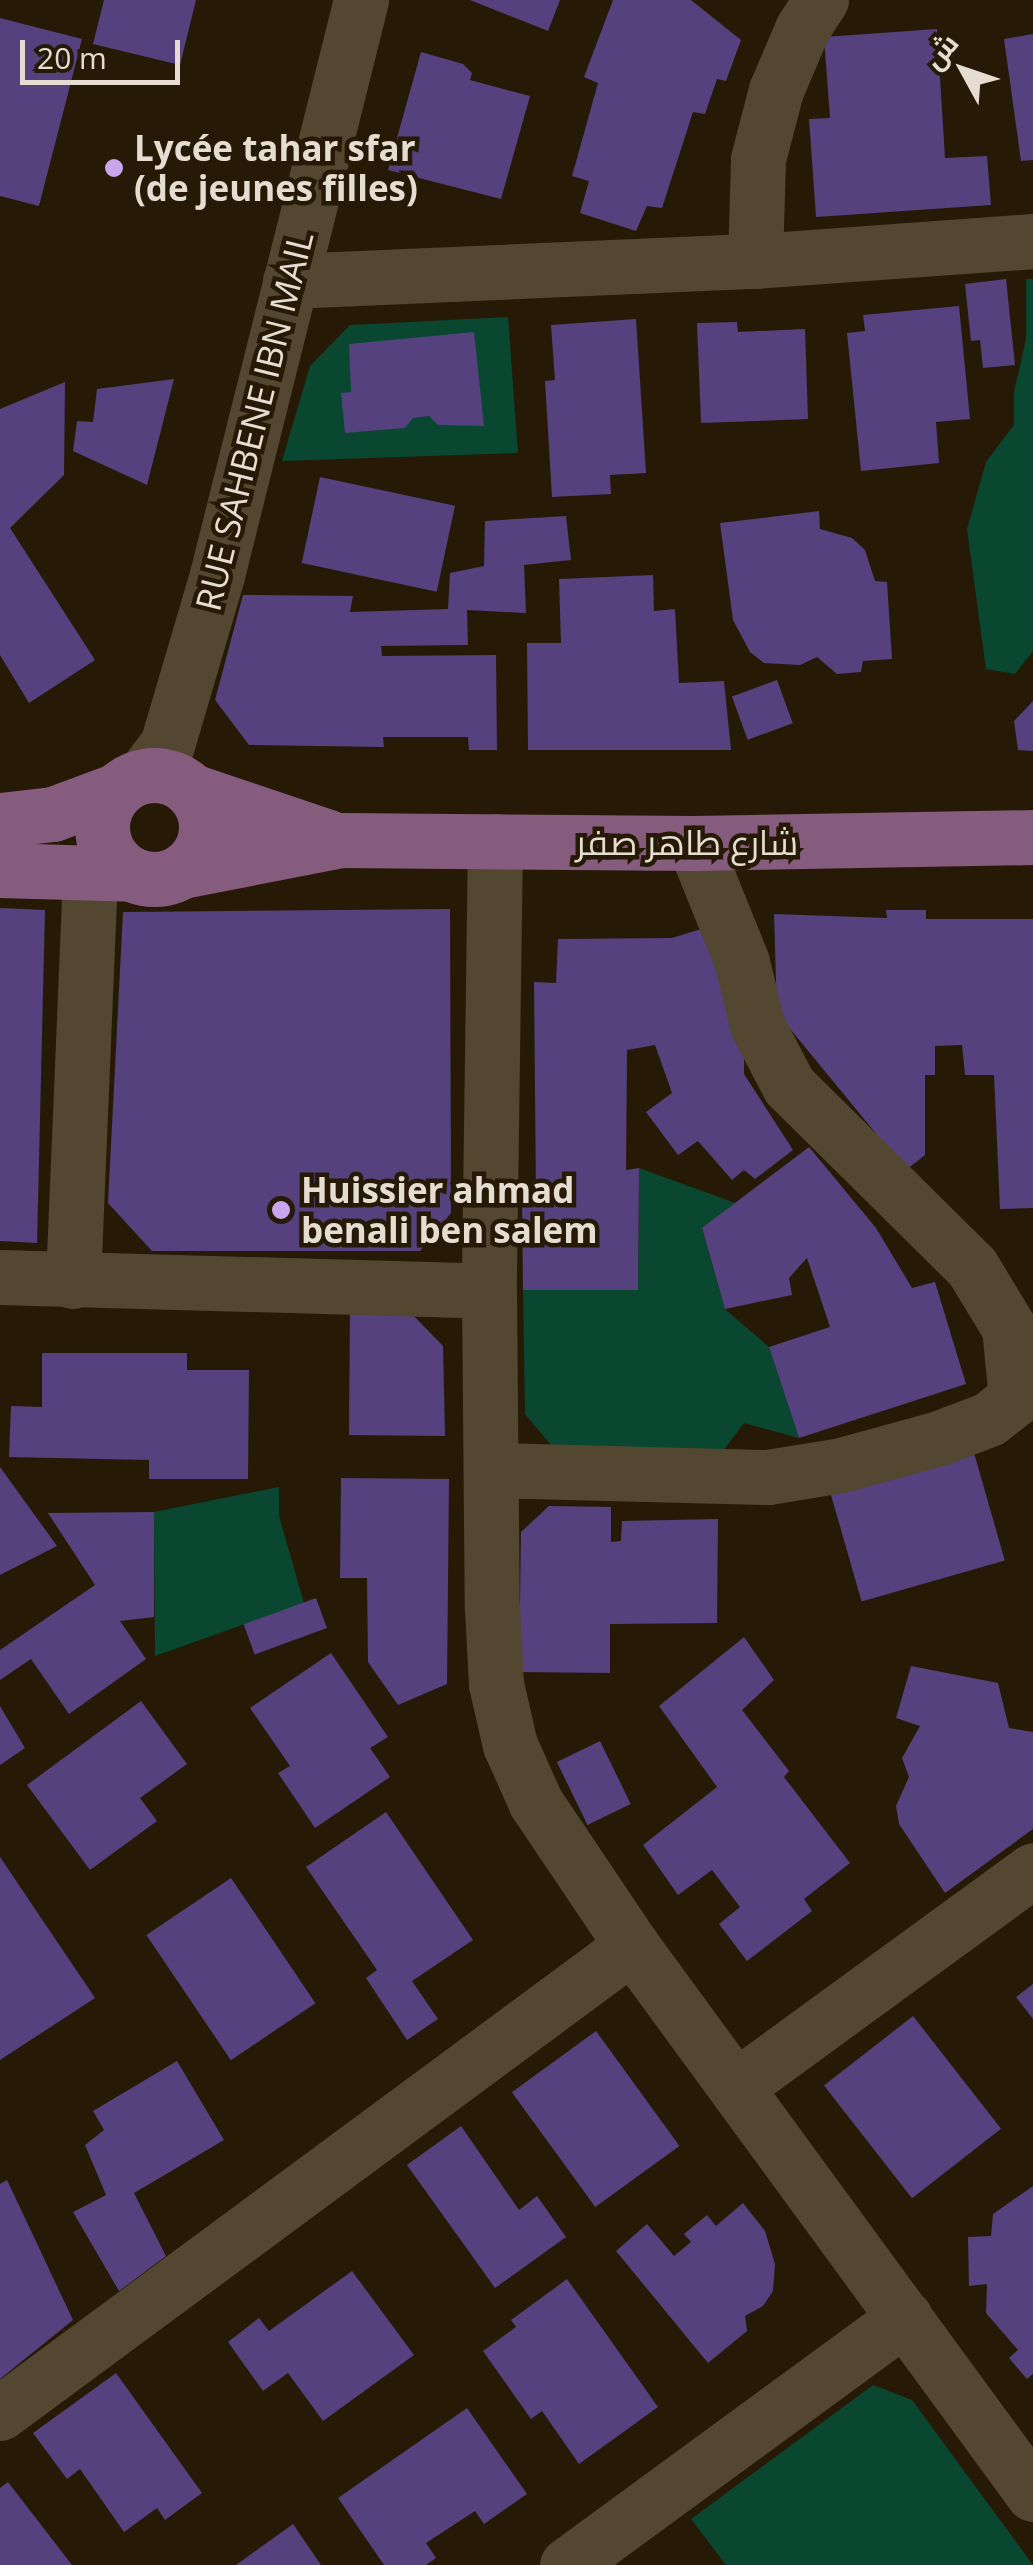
<!DOCTYPE html>
<meta charset="utf-8">
<style>
body{margin:0}
#map{position:relative;width:1033px;height:2565px;overflow:hidden;background:#261a07;font-family:"Open Sans",Cairo,sans-serif}
div>[style]{position:absolute}
[style*='--x']{left:calc(var(--x)*1px);top:calc(var(--y)*1px);width:calc(var(--w)*1px);rotate:calc(var(--a)*1deg)}
.green>*{inset:0;background:#094730}
.building>*{inset:0;background:#54417d;transform-origin:0 0}
.minor>*{height:55px;margin:-27.5px;padding:0 27.5px;transform-origin:27.5px;border-radius:27.5px;background:#534732}
.major>*{height:55px;margin:-27.5px;padding:0 27.5px;transform-origin:27.5px;border-radius:27.5px;background:#865c7e}
.major>.ring{margin:-27.5px;padding:0;box-sizing:content-box;background:none;border:55px solid #865c7e;border-radius:50%}
.dots>*{width:28px;height:28px;translate:-50% -50%;box-sizing:border-box;border:5px solid #261a07;border-radius:50%}
span{translate:-50% -50%;white-space:nowrap;text-align:center;line-height:1.15;-webkit-text-stroke:9px #261a07;paint-order:stroke}
.poi-label{font-size:35px;color:#e5ddd1;font-weight:700}
.left{translate:0 -50%;text-align:left}
.street-label{font-size:35px;color:#e5ddd1}
.north{position:absolute;left:913px;top:20px;width:100px;height:100px;-webkit-text-stroke:8px #261a07;paint-order:stroke;rotate:310deg;font-size:28px;font-weight:700;line-height:40px;text-align:center;color:#e5ddd1}
.north::after{content:'';display:block;margin:auto;width:35px;height:45px;background:#e5ddd1;clip-path:polygon(50% 0,100% 100%,50% 72%,0 100%)}
.scale{position:absolute;left:20px;top:40px;width:160px;height:45px;box-sizing:border-box;border:5px solid #e5ddd1;border-top:0;padding-left:12px;font-size:30px;line-height:35px;white-space:nowrap;color:#e5ddd1;-webkit-text-stroke:8px #261a07;paint-order:stroke}
</style>
<div id="map">
<div class="green">
<div style="clip-path:polygon(1026px 279px,1033px 279px,1033px 651px,1015px 674px,986px 669px,967px 529px,986px 462px,1014px 425px,1014px 392px,1026px 339px)"></div>
<div style="clip-path:polygon(508px 317px,518px 453px,282px 461px,310px 366px,350px 325px)"></div>
<div style="clip-path:polygon(639px 1168px,735px 1203px,702px 1229px,725px 1309px,769px 1347px,799px 1438px,744px 1423px,722px 1452px,557px 1452px,525px 1414px,523px 1290px,638px 1290px)"></div>
<div style="clip-path:polygon(279px 1487px,279px 1516px,304px 1603px,155px 1656px,154px 1512px)"></div>
<div style="clip-path:polygon(873px 2385px,912px 2400px,1033px 2565px,726px 2565px,691px 2519px)"></div>
</div>
<div class="building">
<div style="clip-path:polygon(104px 0,196px 0,180px 65px,93px 44px)"></div>
<div style="clip-path:polygon(470px 0,560px 0,548px 31px)"></div>
<div style="clip-path:polygon(613px 0,691px 0,741px 40px,726px 81px,717px 79px,705px 114px,693px 112px,662px 208px,647px 206px,636px 231px,580px 213px,589px 181px,572px 176px,598px 83px,584px 77px)"></div>
<div style="clip-path:polygon(0 18px,82px 39px,39px 206px,0 196px)"></div>
<div style="clip-path:polygon(937px 29px,945px 158px,987px 156px,991px 205px,816px 217px,809px 119px,830px 118px,824px 37px)"></div>
<div style="clip-path:polygon(1033px 34px,1033px 160px,1021px 161px,1004px 39px)"></div>
<div style="clip-path:polygon(421px 52px,463px 64px,472px 73px,470px 80px,530px 96px,501px 199px,388px 170px)"></div>
<div style="clip-path:polygon(1006px 279px,1015px 365px,983px 368px,980px 340px,971px 341px,965px 284px)"></div>
<div style="clip-path:polygon(959px 306px,970px 419px,936px 422px,939px 463px,861px 471px,847px 333px,865px 331px,863px 315px)"></div>
<div style="clip-path:polygon(636px 319px,646px 473px,610px 475px,611px 494px,552px 497px,545px 381px,555px 380px,551px 325px)"></div>
<div style="clip-path:polygon(737px 322px,738px 332px,805px 329px,808px 419px,701px 423px,697px 323px)"></div>
<div style="clip-path:polygon(474px 332px,484px 426px,438px 425px,429px 416px,413px 418px,405px 428px,345px 433px,341px 393px,351px 392px,349px 344px)"></div>
<div style="clip-path:polygon(174px 379px,147px 485px,73px 451px,77px 421px,93px 422px,97px 389px)"></div>
<div style="clip-path:polygon(65px 382px,64px 475px,10px 528px,95px 660px,29px 703px,0 655px,0 409px)"></div>
<div style="left:320px;top:477px;width:138px;height:88px;rotate:12deg"></div>
<div style="clip-path:polygon(819px 511px,820px 529px,852px 538px,865px 550px,875px 581px,887px 582px,892px 659px,863px 661px,861px 672px,837px 674px,817px 657px,800px 665px,764px 663px,750px 652px,733px 620px,720px 523px)"></div>
<div style="clip-path:polygon(566px 516px,571px 560px,524px 565px,526px 613px,467px 610px,468px 645px,381px 646px,382px 656px,496px 655px,497px 750px,469px 750px,468px 737px,383px 737px,384px 747px,249px 745px,215px 700px,243px 595px,353px 596px,350px 612px,448px 609px,450px 573px,484px 566px,485px 521px)"></div>
<div style="clip-path:polygon(653px 575px,654px 611px,675px 609px,679px 683px,724px 681px,731px 750px,528px 750px,527px 643px,561px 643px,559px 579px)"></div>
<div style="left:777px;top:680px;width:46px;height:48px;rotate:70deg"></div>
<div style="clip-path:polygon(1033px 701px,1033px 751px,1018px 750px,1014px 721px)"></div>
<div style="clip-path:polygon(0 908px,45px 910px,37px 1243px,0 1241px)"></div>
<div style="clip-path:polygon(450px 909px,451px 1213px,420px 1251px,152px 1251px,108px 1203px,123px 912px)"></div>
<div style="clip-path:polygon(886px 910px,926px 910px,926px 919px,1033px 919px,1033px 1208px,1000px 1209px,994px 1075px,965px 1075px,962px 1045px,935px 1046px,935px 1075px,925px 1075px,925px 1155px,906px 1170px,777px 1013px,774px 914px,887px 918px)"></div>
<div style="clip-path:polygon(711px 926px,744px 1040px,744px 1074px,793px 1150px,755px 1179px,744px 1170px,732px 1180px,698px 1141px,678px 1155px,646px 1112px,672px 1093px,655px 1045px,627px 1050px,626px 1170px,639px 1168px,638px 1290px,523px 1290px,522px 1201px,536px 1199px,534px 982px,556px 983px,558px 939px,672px 938px)"></div>
<div style="clip-path:polygon(809px 1147px,876px 1228px,912px 1288px,935px 1282px,966px 1384px,799px 1438px,769px 1347px,830px 1327px,807px 1258px,789px 1278px,792px 1295px,725px 1309px,702px 1228px)"></div>
<div style="clip-path:polygon(350px 1309px,409px 1311px,443px 1346px,445px 1436px,349px 1435px)"></div>
<div style="clip-path:polygon(42px 1353px,187px 1353px,187px 1370px,249px 1370px,248px 1479px,149px 1479px,149px 1460px,9px 1457px,11px 1406px,42px 1407px)"></div>
<div style="left:972px;top:1446px;width:119px;height:149px;rotate:74deg"></div>
<div style="clip-path:polygon(0 1467px,57px 1546px,0 1575px)"></div>
<div style="clip-path:polygon(341px 1478px,449px 1479px,447px 1684px,398px 1705px,368px 1662px,367px 1578px,340px 1578px)"></div>
<div style="clip-path:polygon(549px 1506px,611px 1507px,611px 1542px,621px 1541px,622px 1521px,718px 1519px,717px 1623px,610px 1624px,610px 1673px,519px 1672px,521px 1532px)"></div>
<div style="clip-path:polygon(154px 1512px,154px 1617px,120px 1621px,146px 1659px,69px 1714px,31px 1659px,0 1680px,0 1650px,95px 1585px,48px 1513px)"></div>
<div style="left:316px;top:1598px;width:32px;height:77px;rotate:70deg"></div>
<div style="clip-path:polygon(744px 1637px,774px 1680px,742px 1710px,789px 1771px,784px 1777px,850px 1863px,804px 1899px,812px 1911px,747px 1961px,719px 1924px,740px 1907px,712px 1870px,678px 1895px,643px 1845px,717px 1787px,659px 1706px)"></div>
<div style="clip-path:polygon(331px 1653px,388px 1737px,370px 1748px,390px 1777px,315px 1828px,278px 1773px,290px 1766px,250px 1708px)"></div>
<div style="clip-path:polygon(911px 1666px,998px 1683px,1009px 1728px,1033px 1732px,1033px 1829px,945px 1893px,899px 1824px,896px 1806px,909px 1777px,902px 1758px,920px 1726px,896px 1718px)"></div>
<div style="clip-path:polygon(141px 1701px,187px 1764px,140px 1798px,157px 1821px,90px 1870px,27px 1785px)"></div>
<div style="clip-path:polygon(0 1706px,25px 1748px,0 1765px)"></div>
<div style="left:600px;top:1741px;width:70px;height:48px;rotate:64deg"></div>
<div style="clip-path:polygon(386px 1812px,473px 1940px,412px 1981px,438px 2019px,407px 2040px,366px 1978px,377px 1970px,306px 1867px)"></div>
<div style="clip-path:polygon(0 1857px,95px 1998px,0 2060px)"></div>
<div style="left:231px;top:1878px;width:151px;height:102px;rotate:56deg"></div>
<div style="clip-path:polygon(1033px 1984px,1033px 2019px,1016px 1997px)"></div>
<div style="left:913px;top:2016px;width:143px;height:113px;rotate:52deg"></div>
<div style="left:596px;top:2031px;width:142px;height:104px;rotate:54deg"></div>
<div style="clip-path:polygon(177px 2061px,224px 2140px,134px 2193px,166px 2256px,119px 2291px,73px 2212px,106px 2195px,85px 2145px,104px 2130px,93px 2111px)"></div>
<div style="clip-path:polygon(461px 2126px,519px 2210px,537px 2196px,566px 2237px,495px 2288px,407px 2165px)"></div>
<div style="clip-path:polygon(7px 2180px,73px 2320px,0 2379px,0 2184px)"></div>
<div style="clip-path:polygon(1033px 2186px,1033px 2374px,1027px 2379px,1009px 2358px,1018px 2350px,986px 2313px,987px 2284px,969px 2286px,968px 2237px,991px 2236px,993px 2214px)"></div>
<div style="clip-path:polygon(743px 2203px,765px 2231px,775px 2264px,773px 2291px,763px 2306px,745px 2316px,747px 2331px,708px 2363px,616px 2251px,647px 2224px,674px 2256px,691px 2242px,684px 2234px,707px 2215px,716px 2226px)"></div>
<div style="clip-path:polygon(352px 2271px,414px 2355px,323px 2421px,288px 2373px,263px 2391px,228px 2342px,259px 2318px,269px 2331px)"></div>
<div style="clip-path:polygon(567px 2279px,658px 2407px,579px 2464px,542px 2411px,531px 2419px,483px 2351px,516px 2327px,511px 2320px)"></div>
<div style="clip-path:polygon(116px 2373px,202px 2493px,165px 2520px,157px 2508px,124px 2532px,80px 2469px,67px 2479px,33px 2433px)"></div>
<div style="clip-path:polygon(467px 2408px,527px 2494px,484px 2524px,475px 2511px,426px 2543px,436px 2558px,426px 2565px,384px 2565px,338px 2498px)"></div>
<div style="clip-path:polygon(8px 2482px,72px 2565px,0 2565px,0 2488px)"></div>
<div style="clip-path:polygon(293px 2524px,321px 2565px,236px 2565px)"></div>
</div>
<div class="minor">
<div style="--x:755;--y:261;--w:102;--a:-88.3"></div>
<div style="--x:758;--y:159;--w:71;--a:-75.4"></div>
<div style="--x:776;--y:90;--w:66;--a:-66.9"></div>
<div style="--x:802;--y:29;--w:35;--a:-57"></div>
<div style="--x:290;--y:281;--w:465;--a:-2.5"></div>
<div style="--x:755;--y:261;--w:279;--a:-4.1"></div>
<div style="--x:144;--y:775;--w:38;--a:-53"></div>
<div style="--x:167;--y:745;--w:177;--a:-73.6"></div>
<div style="--x:217;--y:575;--w:593;--a:-75.94"></div>
<div style="--x:495;--y:841;--w:450;--a:90.8"></div>
<div style="--x:489;--y:1291;--w:317;--a:89.5"></div>
<div style="--x:492;--y:1608;--w:76;--a:87"></div>
<div style="--x:496;--y:1684;--w:63;--a:77.1"></div>
<div style="--x:510;--y:1745;--w:64;--a:65.9"></div>
<div style="--x:536;--y:1803;--w:172;--a:56.1"></div>
<div style="--x:632;--y:1946;--w:679;--a:53.81"></div>
<div style="--x:0;--y:1277;--w:489;--a:1.6"></div>
<div style="--x:73;--y:1281;--w:409;--a:-87.6"></div>
<div style="--x:493;--y:1470;--w:275;--a:1.5"></div>
<div style="--x:768;--y:1477;--w:74;--a:-9.3"></div>
<div style="--x:841;--y:1465;--w:102;--a:-15.4"></div>
<div style="--x:939;--y:1438;--w:53;--a:-20.8"></div>
<div style="--x:989;--y:1419;--w:34;--a:-38"></div>
<div style="--x:1016;--y:1398;--w:70;--a:-95.7"></div>
<div style="--x:1009;--y:1328;--w:71;--a:-121.2"></div>
<div style="--x:972;--y:1267;--w:257;--a:-135.3"></div>
<div style="--x:789;--y:1086;--w:69;--a:-117.7"></div>
<div style="--x:757;--y:1025;--w:65;--a:-103.4"></div>
<div style="--x:742;--y:962;--w:128;--a:-112"></div>
<div style="--x:737;--y:2086;--w:366;--a:-36.1"></div>
<div style="--x:0;--y:2413;--w:786;--a:-36.46"></div>
<div style="--x:567;--y:2565;--w:419;--a:-36.2"></div>
</div>
<div class="major">
<div class="ring" style="left:102px;top:775px;width:49px;height:49px"></div>
<div style="--x:192;--y:791;--w:144;--a:18.7"></div>
<div style="--x:0;--y:820;--w:53;--a:-6.5"></div>
<div style="--x:53;--y:814;--w:66;--a:-20.4"></div>
<div style="--x:0;--y:870;--w:131;--a:1.7"></div>
<div style="--x:182;--y:871;--w:162;--a:-11"></div>
<div style="--x:341;--y:840;--w:353;--a:0.5"></div>
<div style="--x:694;--y:843;--w:339;--a:-1"></div>
</div>
<div class="dots">
<div style="left:114px;top:168px;background:#c9a5ee"></div>
<div style="left:281px;top:1210px;background:#c9a5ee"></div>
</div>
<div class="poi-label">
<span class="left" style="left:134px;top:168px">Lycée tahar sfar<br>(de jeunes filles)</span>
<span class="left" style="left:301px;top:1210px">Huissier ahmad<br>benali ben salem</span>
</div>
<div class="street-label">
<span style="left:254px;top:421px;rotate:-76deg">RUE SAHBENE IBN MAIL</span>
<span style="left:687px;top:842px">شارع طاهر صفر</span>
</div>
<div class="north">ش</div>
<div class="scale">20 m</div>
</div>
